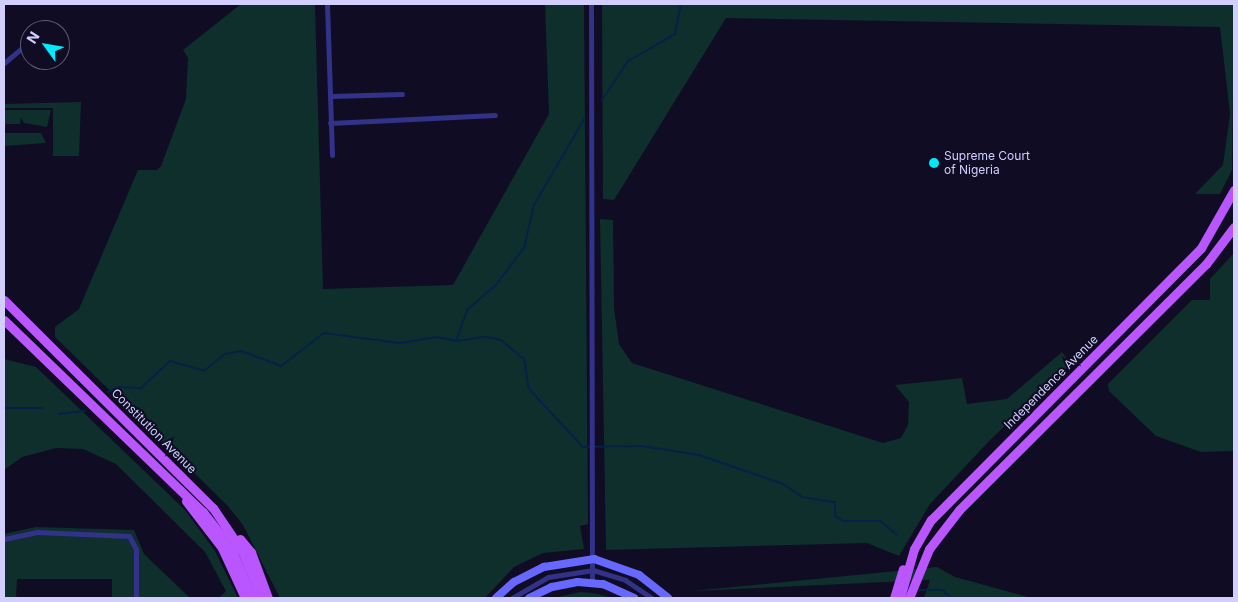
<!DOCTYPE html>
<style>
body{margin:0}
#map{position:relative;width:1238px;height:602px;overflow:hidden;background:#0f0c24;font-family:Inter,sans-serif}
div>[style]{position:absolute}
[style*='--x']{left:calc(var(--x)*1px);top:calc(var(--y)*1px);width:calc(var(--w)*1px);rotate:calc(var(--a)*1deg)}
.green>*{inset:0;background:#0e2f2c}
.stream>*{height:2px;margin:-1px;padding:0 1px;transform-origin:1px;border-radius:1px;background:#062148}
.street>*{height:5px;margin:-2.5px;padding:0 2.5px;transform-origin:2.5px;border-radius:2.5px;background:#323288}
.secondary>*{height:8px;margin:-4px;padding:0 4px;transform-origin:4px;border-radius:4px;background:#6668ff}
.primary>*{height:9px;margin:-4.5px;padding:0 4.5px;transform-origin:4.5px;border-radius:4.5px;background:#b956ff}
.dots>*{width:14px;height:14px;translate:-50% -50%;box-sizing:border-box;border:2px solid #0f0c24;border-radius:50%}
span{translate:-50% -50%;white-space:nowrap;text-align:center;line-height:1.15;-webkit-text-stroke:4px #0f0c24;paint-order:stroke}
.poi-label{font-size:12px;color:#d2cfff}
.left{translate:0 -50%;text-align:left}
.street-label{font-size:12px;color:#d2cfff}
.frame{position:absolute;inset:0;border:5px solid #d2cfff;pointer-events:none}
.north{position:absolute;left:20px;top:20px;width:50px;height:50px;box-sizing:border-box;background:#0f0c24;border:1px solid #5d5a7c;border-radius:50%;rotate:302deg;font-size:14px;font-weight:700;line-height:20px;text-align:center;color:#d2cfff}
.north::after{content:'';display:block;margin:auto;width:18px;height:22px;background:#00eafa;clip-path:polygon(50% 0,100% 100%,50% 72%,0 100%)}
</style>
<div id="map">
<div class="green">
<div style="clip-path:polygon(241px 4px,315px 5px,323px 289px,453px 285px,549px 114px,545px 4px,584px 4px,588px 524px,580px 526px,584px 549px,543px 553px,514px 567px,485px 598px,280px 598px,243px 525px,227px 505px,55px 337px,55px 327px,79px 309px,138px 170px,157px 170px,161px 166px,186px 99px,188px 58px,183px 50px)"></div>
<div style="clip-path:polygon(602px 4px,1234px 4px,1232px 170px,1220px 194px,1195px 194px,1223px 165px,1230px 114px,1220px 27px,726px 18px,614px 200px,603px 199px)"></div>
<div style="clip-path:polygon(81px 102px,79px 156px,53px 156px,53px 108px,4px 108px,4px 104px)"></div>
<div style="clip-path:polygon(4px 110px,51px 110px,47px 127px,24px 123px,21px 117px,20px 124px,6px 124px,4px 133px,41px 133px,46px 143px,4px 146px)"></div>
<div style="clip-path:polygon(600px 219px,613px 220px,614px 308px,619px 344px,632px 363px,883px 443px,901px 438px,908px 425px,909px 402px,895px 385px,962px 378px,967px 404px,1007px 399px,1062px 352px,1071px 364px,991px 439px,930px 504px,899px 556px,867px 543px,606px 550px)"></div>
<div style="clip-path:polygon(1234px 253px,1234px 451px,1201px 452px,1156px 436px,1109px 391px,1108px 384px,1192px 300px,1210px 300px,1210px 279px)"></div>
<div style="clip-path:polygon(4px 359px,36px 367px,185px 510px,215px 551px,238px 598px,219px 598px,226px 591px,205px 552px,116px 464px,83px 449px,56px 448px,22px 457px,4px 470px)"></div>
<div style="clip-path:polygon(36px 527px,134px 530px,144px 554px,190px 598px,112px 598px,112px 579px,17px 579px,16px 598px,4px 598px,4px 534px)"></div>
<div style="clip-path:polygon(937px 567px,955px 577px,1032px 598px,924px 598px,930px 580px,692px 591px)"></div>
<div style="clip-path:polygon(580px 592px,593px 593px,613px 598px,554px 598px)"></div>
</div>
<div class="stream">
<div style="--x:602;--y:100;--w:47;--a:-56.3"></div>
<div style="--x:628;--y:61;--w:54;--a:-29.9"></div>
<div style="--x:675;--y:34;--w:31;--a:-79"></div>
<div style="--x:456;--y:341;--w:33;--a:-70"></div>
<div style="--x:467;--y:310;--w:37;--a:-41"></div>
<div style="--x:495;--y:286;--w:48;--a:-52.7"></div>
<div style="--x:524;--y:248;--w:44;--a:-76.9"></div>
<div style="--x:534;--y:205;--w:99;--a:-59.8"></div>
<div style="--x:108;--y:392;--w:12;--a:-24"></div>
<div style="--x:119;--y:387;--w:22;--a:3"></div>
<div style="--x:141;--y:388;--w:40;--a:-43"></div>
<div style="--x:170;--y:361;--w:35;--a:16"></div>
<div style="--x:204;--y:371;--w:27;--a:-39"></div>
<div style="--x:225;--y:354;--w:16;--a:-11"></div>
<div style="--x:241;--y:351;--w:43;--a:20.6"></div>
<div style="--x:281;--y:366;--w:54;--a:-37.5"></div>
<div style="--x:324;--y:333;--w:76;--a:7.6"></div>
<div style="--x:399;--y:343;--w:37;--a:-9"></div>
<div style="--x:436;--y:337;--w:20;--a:11"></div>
<div style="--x:456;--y:341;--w:30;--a:-8"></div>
<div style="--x:486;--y:337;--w:15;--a:11"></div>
<div style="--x:501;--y:340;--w:30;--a:40"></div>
<div style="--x:524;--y:359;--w:30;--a:81"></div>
<div style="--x:529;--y:389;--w:79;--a:47"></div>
<div style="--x:583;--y:447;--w:59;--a:-1"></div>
<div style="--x:642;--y:446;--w:58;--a:9"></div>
<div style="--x:699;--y:455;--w:89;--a:19"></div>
<div style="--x:783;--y:484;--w:23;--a:34"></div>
<div style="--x:802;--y:497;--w:33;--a:9"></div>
<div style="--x:835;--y:502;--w:14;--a:90"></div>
<div style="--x:835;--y:516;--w:9;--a:32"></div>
<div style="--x:843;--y:521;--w:37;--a:0"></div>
<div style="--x:880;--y:521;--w:22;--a:39"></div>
<div style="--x:4;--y:408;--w:38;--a:0"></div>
<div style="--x:59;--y:414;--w:26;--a:-7"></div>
<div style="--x:920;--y:590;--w:22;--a:0"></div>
<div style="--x:942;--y:590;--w:13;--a:39"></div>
</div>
<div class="street">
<div style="--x:327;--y:4;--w:151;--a:88.1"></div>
<div style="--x:591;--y:4;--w:578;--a:89.9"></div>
<div style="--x:43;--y:30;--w:1;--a:-45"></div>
<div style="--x:4;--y:63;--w:34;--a:-40"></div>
<div style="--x:331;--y:96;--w:71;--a:-1.6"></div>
<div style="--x:330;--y:123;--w:165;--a:-2.8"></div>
<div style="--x:4;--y:539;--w:34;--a:-12"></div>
<div style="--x:37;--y:532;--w:92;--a:2.5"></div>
<div style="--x:129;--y:536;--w:15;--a:62"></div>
<div style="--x:136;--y:549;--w:49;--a:90"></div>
<div style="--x:512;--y:598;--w:42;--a:-30.3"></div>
<div style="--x:548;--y:577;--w:46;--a:-8.8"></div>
<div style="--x:593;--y:570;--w:34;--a:17"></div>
<div style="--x:625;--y:580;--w:32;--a:34"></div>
</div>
<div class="secondary">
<div style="--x:496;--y:598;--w:24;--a:-42"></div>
<div style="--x:514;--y:582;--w:34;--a:-27"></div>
<div style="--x:544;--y:567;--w:51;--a:-9.1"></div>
<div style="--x:594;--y:559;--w:48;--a:19.6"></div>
<div style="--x:639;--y:575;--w:37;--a:38"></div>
<div style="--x:529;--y:598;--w:25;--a:-26"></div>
<div style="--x:552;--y:587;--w:26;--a:-11"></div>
<div style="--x:578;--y:582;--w:25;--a:5"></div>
<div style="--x:603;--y:584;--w:34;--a:24"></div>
</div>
<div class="primary">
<div style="--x:4;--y:300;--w:295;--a:44.9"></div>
<div style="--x:213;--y:508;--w:52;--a:56"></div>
<div style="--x:242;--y:551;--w:51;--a:68"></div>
<div style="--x:4;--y:320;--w:277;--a:44"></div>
<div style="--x:203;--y:512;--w:46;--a:52.1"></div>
<div style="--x:231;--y:548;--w:54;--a:67.2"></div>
<div style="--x:186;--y:501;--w:59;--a:52.5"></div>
<div style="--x:222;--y:548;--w:55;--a:65.3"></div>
<div style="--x:240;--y:539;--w:17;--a:50"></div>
<div style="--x:251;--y:552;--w:49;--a:69.7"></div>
<div style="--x:894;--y:598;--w:30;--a:-73"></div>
<div style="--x:900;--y:598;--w:51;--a:-74.1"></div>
<div style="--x:914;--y:549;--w:34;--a:-60"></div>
<div style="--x:931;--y:520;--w:383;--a:-45.2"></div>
<div style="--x:1201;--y:248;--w:67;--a:-60.4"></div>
<div style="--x:909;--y:598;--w:53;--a:-67.8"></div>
<div style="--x:929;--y:549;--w:49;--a:-52.4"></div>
<div style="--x:959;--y:510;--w:349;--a:-44.9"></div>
<div style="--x:1206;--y:264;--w:46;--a:-52.9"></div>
</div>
<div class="dots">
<div style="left:934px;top:163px;background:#00eafa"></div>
</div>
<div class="poi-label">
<span class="left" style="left:944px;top:163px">Supreme Court<br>of Nigeria</span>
</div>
<div class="street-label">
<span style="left:1051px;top:382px;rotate:-45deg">Independence Avenue</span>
<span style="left:154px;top:431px;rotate:45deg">Constitution Avenue</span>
</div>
<div class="frame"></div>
<div class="north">N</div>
</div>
